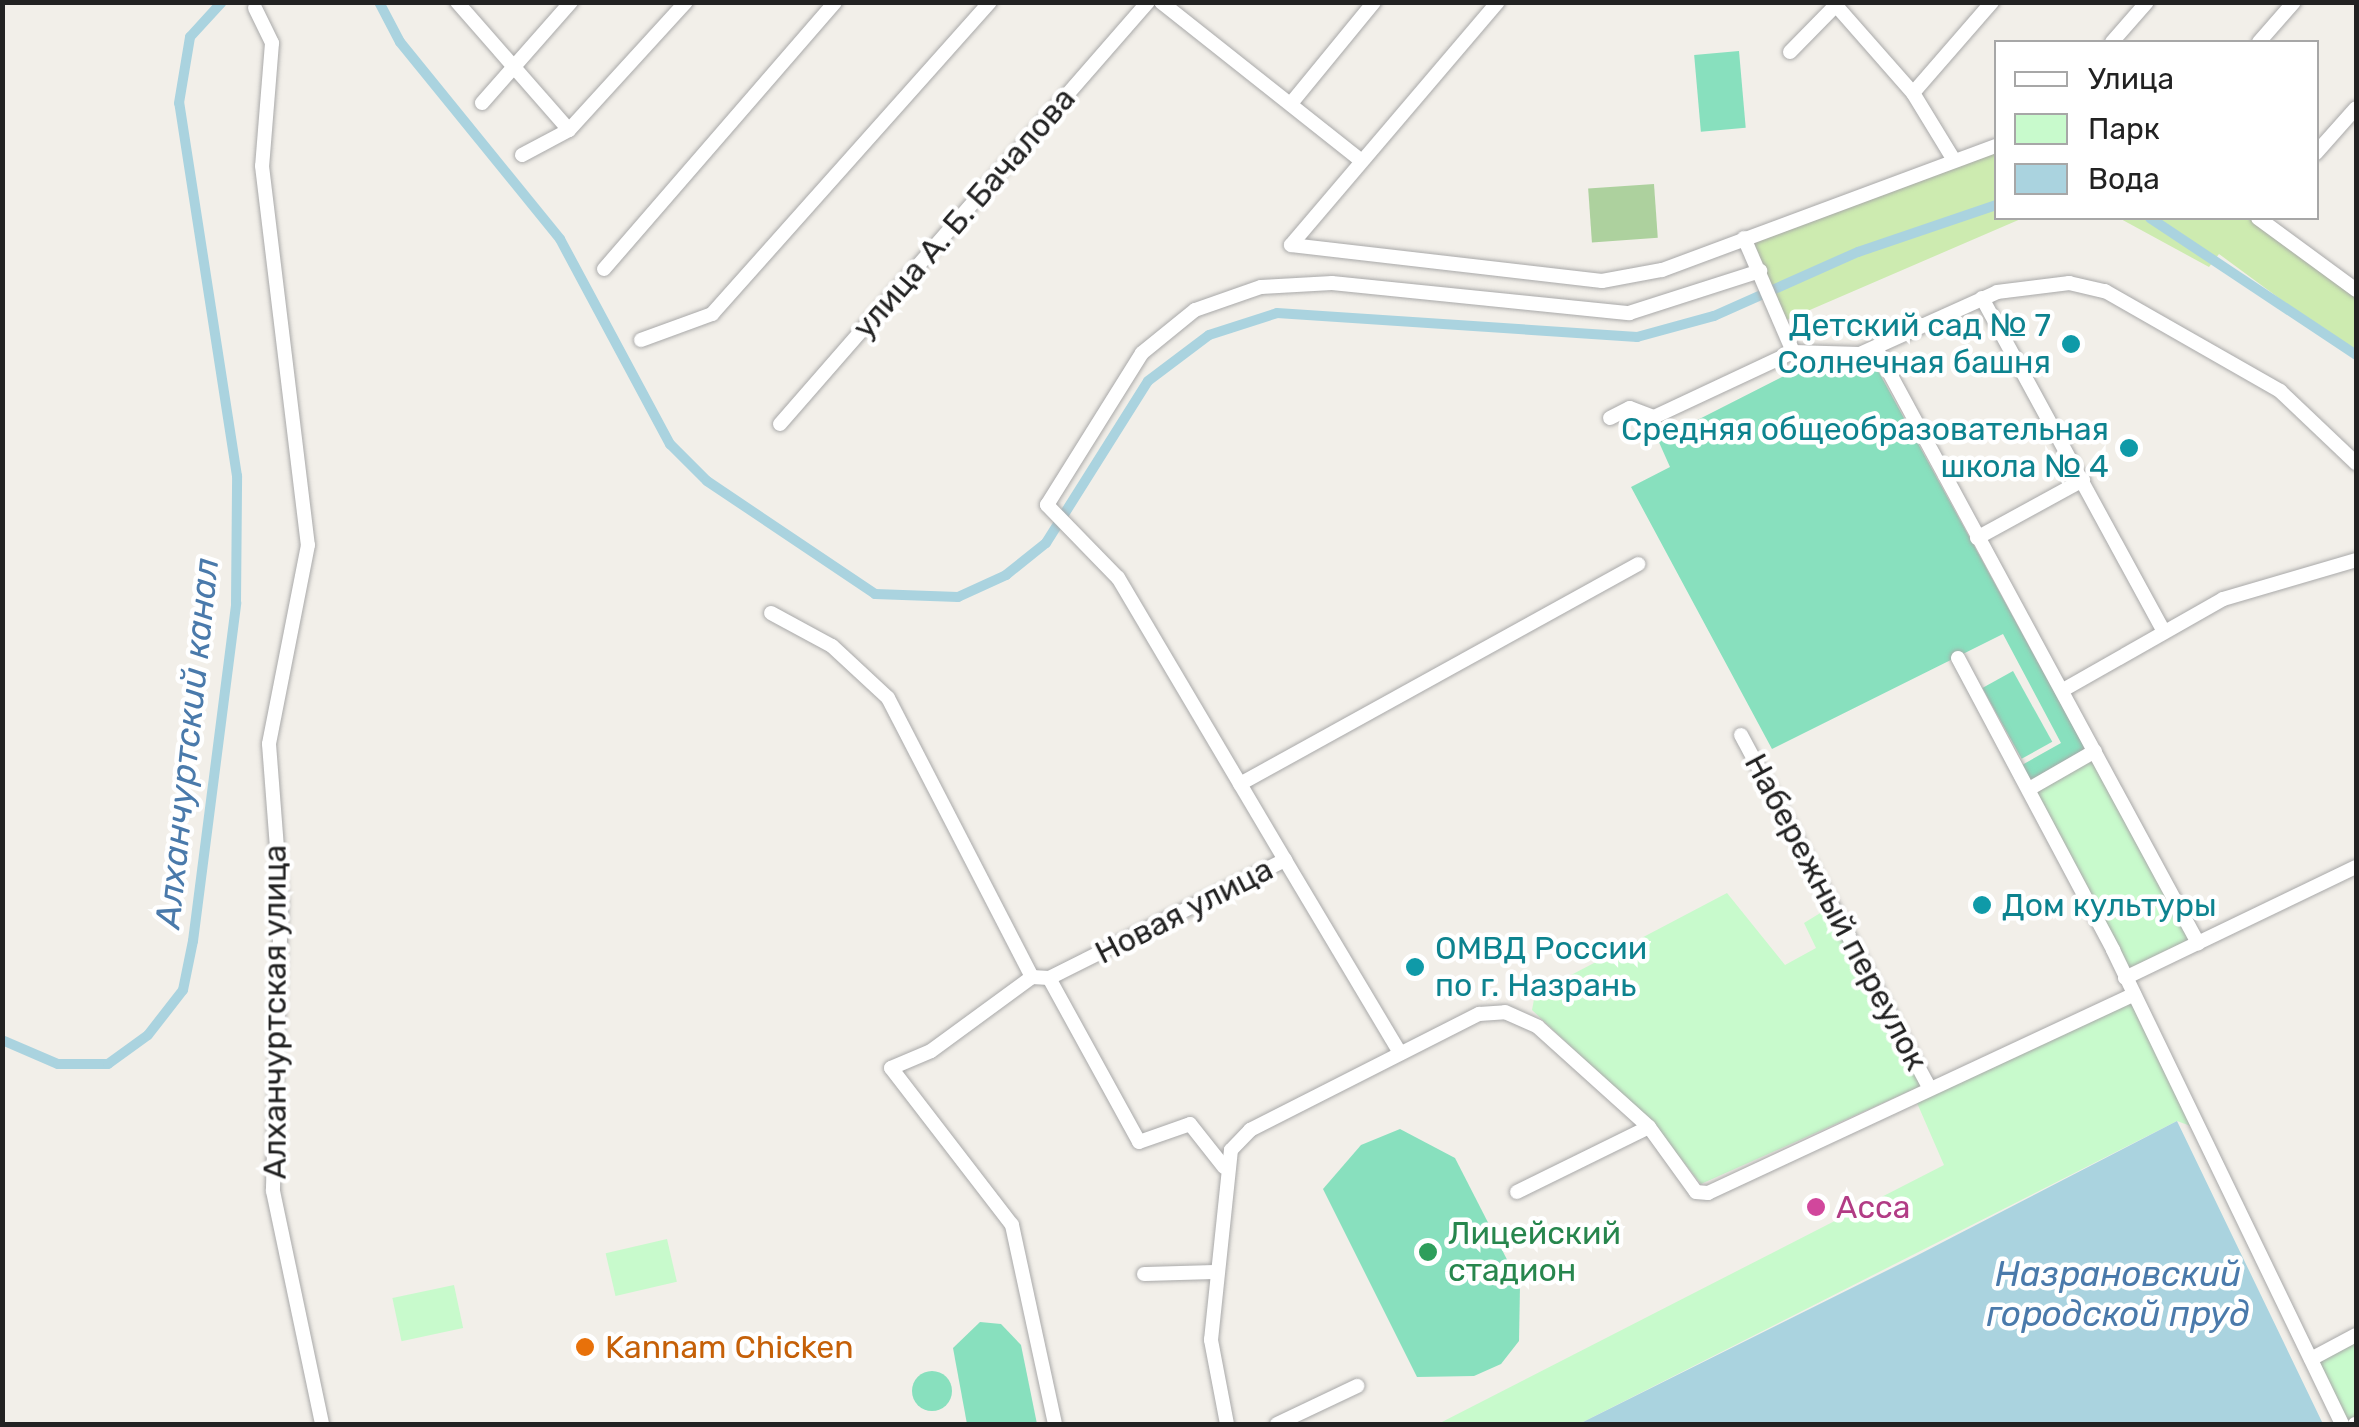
<!DOCTYPE html>
<meta charset="utf-8">
<style>
body{margin:0}
#map{position:relative;width:2359px;height:1427px;overflow:hidden;background:#f2efe9;font-family:Rubik,sans-serif}
div>[style]{position:absolute}
[style*='--x']{left:calc(var(--x)*1px);top:calc(var(--y)*1px);width:calc(var(--w)*1px);rotate:calc(var(--a)*1deg)}
.grass>*{inset:0;background:#cdebb0}
.forest>*{inset:0;background:#add19e;transform-origin:0 0}
.park>*{inset:0;background:#c8facc;transform-origin:0 0}
.pitch>*{inset:0;background:#88e0be;transform-origin:0 0}
.round{border-radius:50%}
.water>*{inset:0;background:#aad3df}
.canal>*{height:10px;margin:-5px;padding:0 5px;transform-origin:5px;border-radius:5px;background:#aad3df}
.roads{filter:drop-shadow(0 0 2px #a9a9a9) drop-shadow(0 0 2px #a9a9a9)}
.minor>*{height:14px;margin:-7px;padding:0 7px;transform-origin:7px;border-radius:7px;background:#fff}
.dots>*{width:28px;height:28px;translate:-50% -50%;box-sizing:border-box;border:5px solid #fff;border-radius:50%}
span{translate:-50% -50%;white-space:nowrap;text-align:center;line-height:1.15;-webkit-text-stroke:9px #fff;paint-order:stroke}
.street-label{font-size:32px;color:#222}
.culture-label{font-size:32px;color:#0d838f}
.right{translate:-100% -50%;text-align:right}
.left{translate:0 -50%;text-align:left}
.hotel-label{font-size:32px;color:#b23c85}
.leisure-label{font-size:32px;color:#27864d}
.food-label{font-size:32px;color:#c56008}
.water-label{font-size:35px;color:#4a7aab;font-style:italic}
.frame{position:absolute;inset:0;border:5px solid #222;pointer-events:none}
.legend{position:absolute;left:1994px;top:40px;width:325px;height:180px;box-sizing:border-box;background:#fff;border:2px solid #a7a7a7;margin:0;padding:12px 18px;list-style:none;font-size:30px;color:#222}
.legend li{display:flex;align-items:center;gap:20px;height:50px}
.legend b{width:50px;border:2px solid #a7a7a7}
</style>
<div id="map">
<div class="grass">
<div style="clip-path:polygon(1996px 146px,1996px 218px,2023px 218px,1782px 322px,1744px 238px)"></div>
<div style="clip-path:polygon(2119px 218px,2258px 218px,2356px 290px,2356px 355px,2219px 254px,2209px 267px)"></div>
</div>
<div class="forest">
<div style="left:1654px;top:184px;width:54px;height:66px;rotate:86deg"></div>
</div>
<div class="park">
<div style="left:2089px;top:740px;width:230px;height:77px;rotate:62deg"></div>
<div style="clip-path:polygon(1727px 893px,1785px 965px,1816px 948px,1804px 923px,1830px 907px,1923px 1085px,1701px 1184px,1656px 1127px,1532px 1010px,1535px 994px)"></div>
<div style="clip-path:polygon(2134px 994px,2199px 1129px,2177px 1121px,1579px 1424px,1438px 1424px,1944px 1165px,1914px 1096px)"></div>
<div style="left:667px;top:1239px;width:44px;height:63px;rotate:77deg"></div>
<div style="left:454px;top:1285px;width:44px;height:63px;rotate:78deg"></div>
<div style="clip-path:polygon(2356px 1335px,2356px 1424px,2342px 1424px,2311px 1359px)"></div>
</div>
<div class="pitch">
<div style="left:1739px;top:51px;width:77px;height:45px;rotate:85deg"></div>
<div style="clip-path:polygon(1823px 356px,1870px 356px,2086px 750px,2031px 782px,2022px 765px,2061px 743px,2003px 634px,1772px 749px,1631px 487px,1670px 467px,1658px 440px)"></div>
<div style="left:2013px;top:671px;width:81px;height:35px;rotate:61deg"></div>
<div style="clip-path:polygon(1400px 1129px,1455px 1158px,1520px 1285px,1519px 1341px,1501px 1364px,1474px 1376px,1417px 1377px,1323px 1189px,1361px 1145px)"></div>
<div style="clip-path:polygon(980px 1322px,1001px 1324px,1021px 1345px,1037px 1424px,967px 1424px,953px 1348px)"></div>
<div class="round" style="left:912px;top:1371px;width:40px;height:40px"></div>
</div>
<div class="water">
<div style="clip-path:polygon(2177px 1121px,2323px 1424px,1579px 1424px,1916px 1256px)"></div>
</div>
<div class="canal">
<div style="--x:379;--y:2;--w:45;--a:62.3"></div>
<div style="--x:400;--y:42;--w:254;--a:50.9"></div>
<div style="--x:560;--y:239;--w:233;--a:61.8"></div>
<div style="--x:670;--y:444;--w:52;--a:45"></div>
<div style="--x:707;--y:481;--w:202;--a:33.9"></div>
<div style="--x:875;--y:594;--w:83;--a:2.1"></div>
<div style="--x:958;--y:597;--w:53;--a:-24.6"></div>
<div style="--x:1006;--y:575;--w:51;--a:-38.7"></div>
<div style="--x:1046;--y:543;--w:191;--a:-57.8"></div>
<div style="--x:1148;--y:381;--w:76;--a:-37"></div>
<div style="--x:1209;--y:335;--w:71;--a:-17.9"></div>
<div style="--x:1277;--y:313;--w:361;--a:3.8"></div>
<div style="--x:1637;--y:337;--w:80;--a:-15.3"></div>
<div style="--x:1714;--y:316;--w:158;--a:-24"></div>
<div style="--x:1858;--y:252;--w:146;--a:-18.8"></div>
<div style="--x:2150;--y:218;--w:247;--a:33.6"></div>
<div style="--x:2;--y:1040;--w:61;--a:23.2"></div>
<div style="--x:58;--y:1064;--w:50;--a:0"></div>
<div style="--x:108;--y:1064;--w:49;--a:-35.9"></div>
<div style="--x:148;--y:1035;--w:57;--a:-52.1"></div>
<div style="--x:183;--y:990;--w:50;--a:-78.5"></div>
<div style="--x:193;--y:941;--w:341;--a:-82.7"></div>
<div style="--x:236;--y:603;--w:127;--a:-89.5"></div>
<div style="--x:237;--y:476;--w:377;--a:-98.8"></div>
<div style="--x:179;--y:103;--w:67;--a:-80.5"></div>
<div style="--x:190;--y:37;--w:47;--a:-47.6"></div>
</div>
<div class="roads">
<div class="minor">
<div style="--x:457;--y:2;--w:170;--a:48.8"></div>
<div style="--x:1161;--y:2;--w:254;--a:38.4"></div>
<div style="--x:1833;--y:2;--w:121;--a:48.7"></div>
<div style="--x:1913;--y:93;--w:75;--a:58.6"></div>
<div style="--x:255;--y:8;--w:39;--a:64"></div>
<div style="--x:272;--y:43;--w:123;--a:94.6"></div>
<div style="--x:262;--y:166;--w:382;--a:83.1"></div>
<div style="--x:308;--y:545;--w:203;--a:101.1"></div>
<div style="--x:269;--y:744;--w:157;--a:85.6"></div>
<div style="--x:281;--y:901;--w:290;--a:91.6"></div>
<div style="--x:273;--y:1191;--w:238;--a:78.1"></div>
<div style="--x:2112;--y:42;--w:53;--a:-48.8"></div>
<div style="--x:2259;--y:42;--w:53;--a:-48.8"></div>
<div style="--x:1790;--y:52;--w:70;--a:-45.6"></div>
<div style="--x:1913;--y:93;--w:121;--a:-49"></div>
<div style="--x:1293;--y:101;--w:128;--a:-50.7"></div>
<div style="--x:482;--y:103;--w:135;--a:-48.6"></div>
<div style="--x:2316;--y:153;--w:60;--a:-48.4"></div>
<div style="--x:522;--y:155;--w:53;--a:-28"></div>
<div style="--x:569;--y:130;--w:173;--a:-47.6"></div>
<div style="--x:2258;--y:218;--w:122;--a:36.3"></div>
<div style="--x:1744;--y:238;--w:124;--a:66.7"></div>
<div style="--x:1291;--y:245;--w:313;--a:6.6"></div>
<div style="--x:1602;--y:281;--w:61;--a:-10.4"></div>
<div style="--x:1662;--y:270;--w:356;--a:-20.4"></div>
<div style="--x:1291;--y:245;--w:319;--a:-49.6"></div>
<div style="--x:604;--y:269;--w:353;--a:-49.1"></div>
<div style="--x:1982;--y:298;--w:380;--a:61.4"></div>
<div style="--x:641;--y:340;--w:76;--a:-20.1"></div>
<div style="--x:712;--y:314;--w:418;--a:-48.3"></div>
<div style="--x:1876;--y:348;--w:677;--a:61.58"></div>
<div style="--x:1610;--y:418;--w:22;--a:-27"></div>
<div style="--x:1630;--y:408;--w:26;--a:21"></div>
<div style="--x:1654;--y:417;--w:153;--a:-25.1"></div>
<div style="--x:1793;--y:352;--w:67;--a:1.7"></div>
<div style="--x:1860;--y:354;--w:150;--a:-24.3"></div>
<div style="--x:1997;--y:292;--w:73;--a:-7.1"></div>
<div style="--x:2069;--y:283;--w:37;--a:13"></div>
<div style="--x:2105;--y:291;--w:202;--a:29.7"></div>
<div style="--x:2280;--y:391;--w:105;--a:43.5"></div>
<div style="--x:780;--y:424;--w:560;--a:-48.91"></div>
<div style="--x:1977;--y:538;--w:121;--a:-28.7"></div>
<div style="--x:771;--y:613;--w:69;--a:28.4"></div>
<div style="--x:832;--y:646;--w:76;--a:42.9"></div>
<div style="--x:888;--y:698;--w:314;--a:62.7"></div>
<div style="--x:1958;--y:658;--w:331;--a:62"></div>
<div style="--x:2113;--y:950;--w:526;--a:64.21"></div>
<div style="--x:2063;--y:690;--w:184;--a:-29.6"></div>
<div style="--x:2223;--y:599;--w:139;--a:-16.3"></div>
<div style="--x:1741;--y:735;--w:401;--a:61.9"></div>
<div style="--x:1240;--y:784;--w:455;--a:-28.9"></div>
<div style="--x:2029;--y:789;--w:76;--a:-29.9"></div>
<div style="--x:1285;--y:860;--w:328;--a:-120.6"></div>
<div style="--x:1118;--y:578;--w:102;--a:-134.2"></div>
<div style="--x:1047;--y:505;--w:179;--a:-58"></div>
<div style="--x:1142;--y:353;--w:68;--a:-39.1"></div>
<div style="--x:1195;--y:310;--w:70;--a:-19.2"></div>
<div style="--x:1261;--y:287;--w:71;--a:-3.2"></div>
<div style="--x:1332;--y:283;--w:299;--a:5.8"></div>
<div style="--x:1629;--y:313;--w:138;--a:-17.8"></div>
<div style="--x:1049;--y:978;--w:187;--a:61.2"></div>
<div style="--x:1139;--y:1142;--w:54;--a:-19.4"></div>
<div style="--x:1190;--y:1124;--w:55;--a:51.7"></div>
<div style="--x:2125;--y:978;--w:256;--a:-25.7"></div>
<div style="--x:1517;--y:1192;--w:147;--a:-26.2"></div>
<div style="--x:1144;--y:1274;--w:72;--a:-1.6"></div>
<div style="--x:2311;--y:1359;--w:51;--a:-28.1"></div>
<div style="--x:1055;--y:1424;--w:204;--a:-102.2"></div>
<div style="--x:1012;--y:1225;--w:198;--a:-127.6"></div>
<div style="--x:891;--y:1068;--w:43;--a:-23"></div>
<div style="--x:931;--y:1051;--w:125;--a:-36.2"></div>
<div style="--x:1032;--y:977;--w:17;--a:3"></div>
<div style="--x:1049;--y:978;--w:264;--a:-26.6"></div>
<div style="--x:1285;--y:860;--w:225;--a:59.2"></div>
<div style="--x:1227;--y:1424;--w:86;--a:-100.8"></div>
<div style="--x:1211;--y:1340;--w:191;--a:-84"></div>
<div style="--x:1231;--y:1150;--w:28;--a:-46"></div>
<div style="--x:1250;--y:1130;--w:257;--a:-26.9"></div>
<div style="--x:1479;--y:1014;--w:26;--a:-4"></div>
<div style="--x:1505;--y:1012;--w:36;--a:24"></div>
<div style="--x:1538;--y:1027;--w:149;--a:42"></div>
<div style="--x:1649;--y:1127;--w:80;--a:54.1"></div>
<div style="--x:1696;--y:1192;--w:12;--a:5"></div>
<div style="--x:1708;--y:1193;--w:470;--a:-25"></div>
<div style="--x:1277;--y:1424;--w:89;--a:-25.4"></div>
<div style="--x:2355;--y:1424;--w:1;--a:0"></div>
</div>
</div>
<div class="dots">
<div style="left:2071px;top:344px;background:#0f9aa8"></div>
<div style="left:2129px;top:448px;background:#0f9aa8"></div>
<div style="left:1982px;top:905px;background:#0f9aa8"></div>
<div style="left:1415px;top:967px;background:#0f9aa8"></div>
<div style="left:1816px;top:1207px;background:#d1479c"></div>
<div style="left:1428px;top:1252px;background:#2e9e5b"></div>
<div style="left:585px;top:1347px;background:#e8710a"></div>
</div>
<div class="street-label">
<span style="left:964px;top:213px;rotate:-49deg">улица А. Б. Бачалова</span>
<span style="left:1184px;top:911px;rotate:-27deg">Новая улица</span>
<span style="left:1836px;top:912px;rotate:62deg">Набережный переулок</span>
<span style="left:275px;top:1012px;rotate:-90deg">Алханчуртская улица</span>
</div>
<div class="culture-label">
<span class="right" style="left:2051px;top:344px">Детский сад № 7<br>Солнечная башня</span>
<span class="right" style="left:2109px;top:448px">Средняя общеобразовательная<br>школа № 4</span>
<span class="left" style="left:2002px;top:905px">Дом культуры</span>
<span class="left" style="left:1435px;top:967px">ОМВД России<br>по г. Назрань</span>
</div>
<div class="hotel-label">
<span class="left" style="left:1836px;top:1207px">Асса</span>
</div>
<div class="leisure-label">
<span class="left" style="left:1448px;top:1252px">Лицейский<br>стадион</span>
</div>
<div class="food-label">
<span class="left" style="left:605px;top:1347px">Kannam Chicken</span>
</div>
<div class="water-label">
<span style="left:187px;top:743px;rotate:-84deg">Алханчуртский канал</span>
<span style="left:2118px;top:1294px">Назрановский<br>городской пруд</span>
</div>
<div class="frame"></div>
<ul class="legend">
<li><b style="height:12px;background:#fff"></b>Улица</li>
<li><b style="height:28px;background:#c8facc"></b>Парк</li>
<li><b style="height:28px;background:#aad3df"></b>Вода</li>
</ul>
</div>
